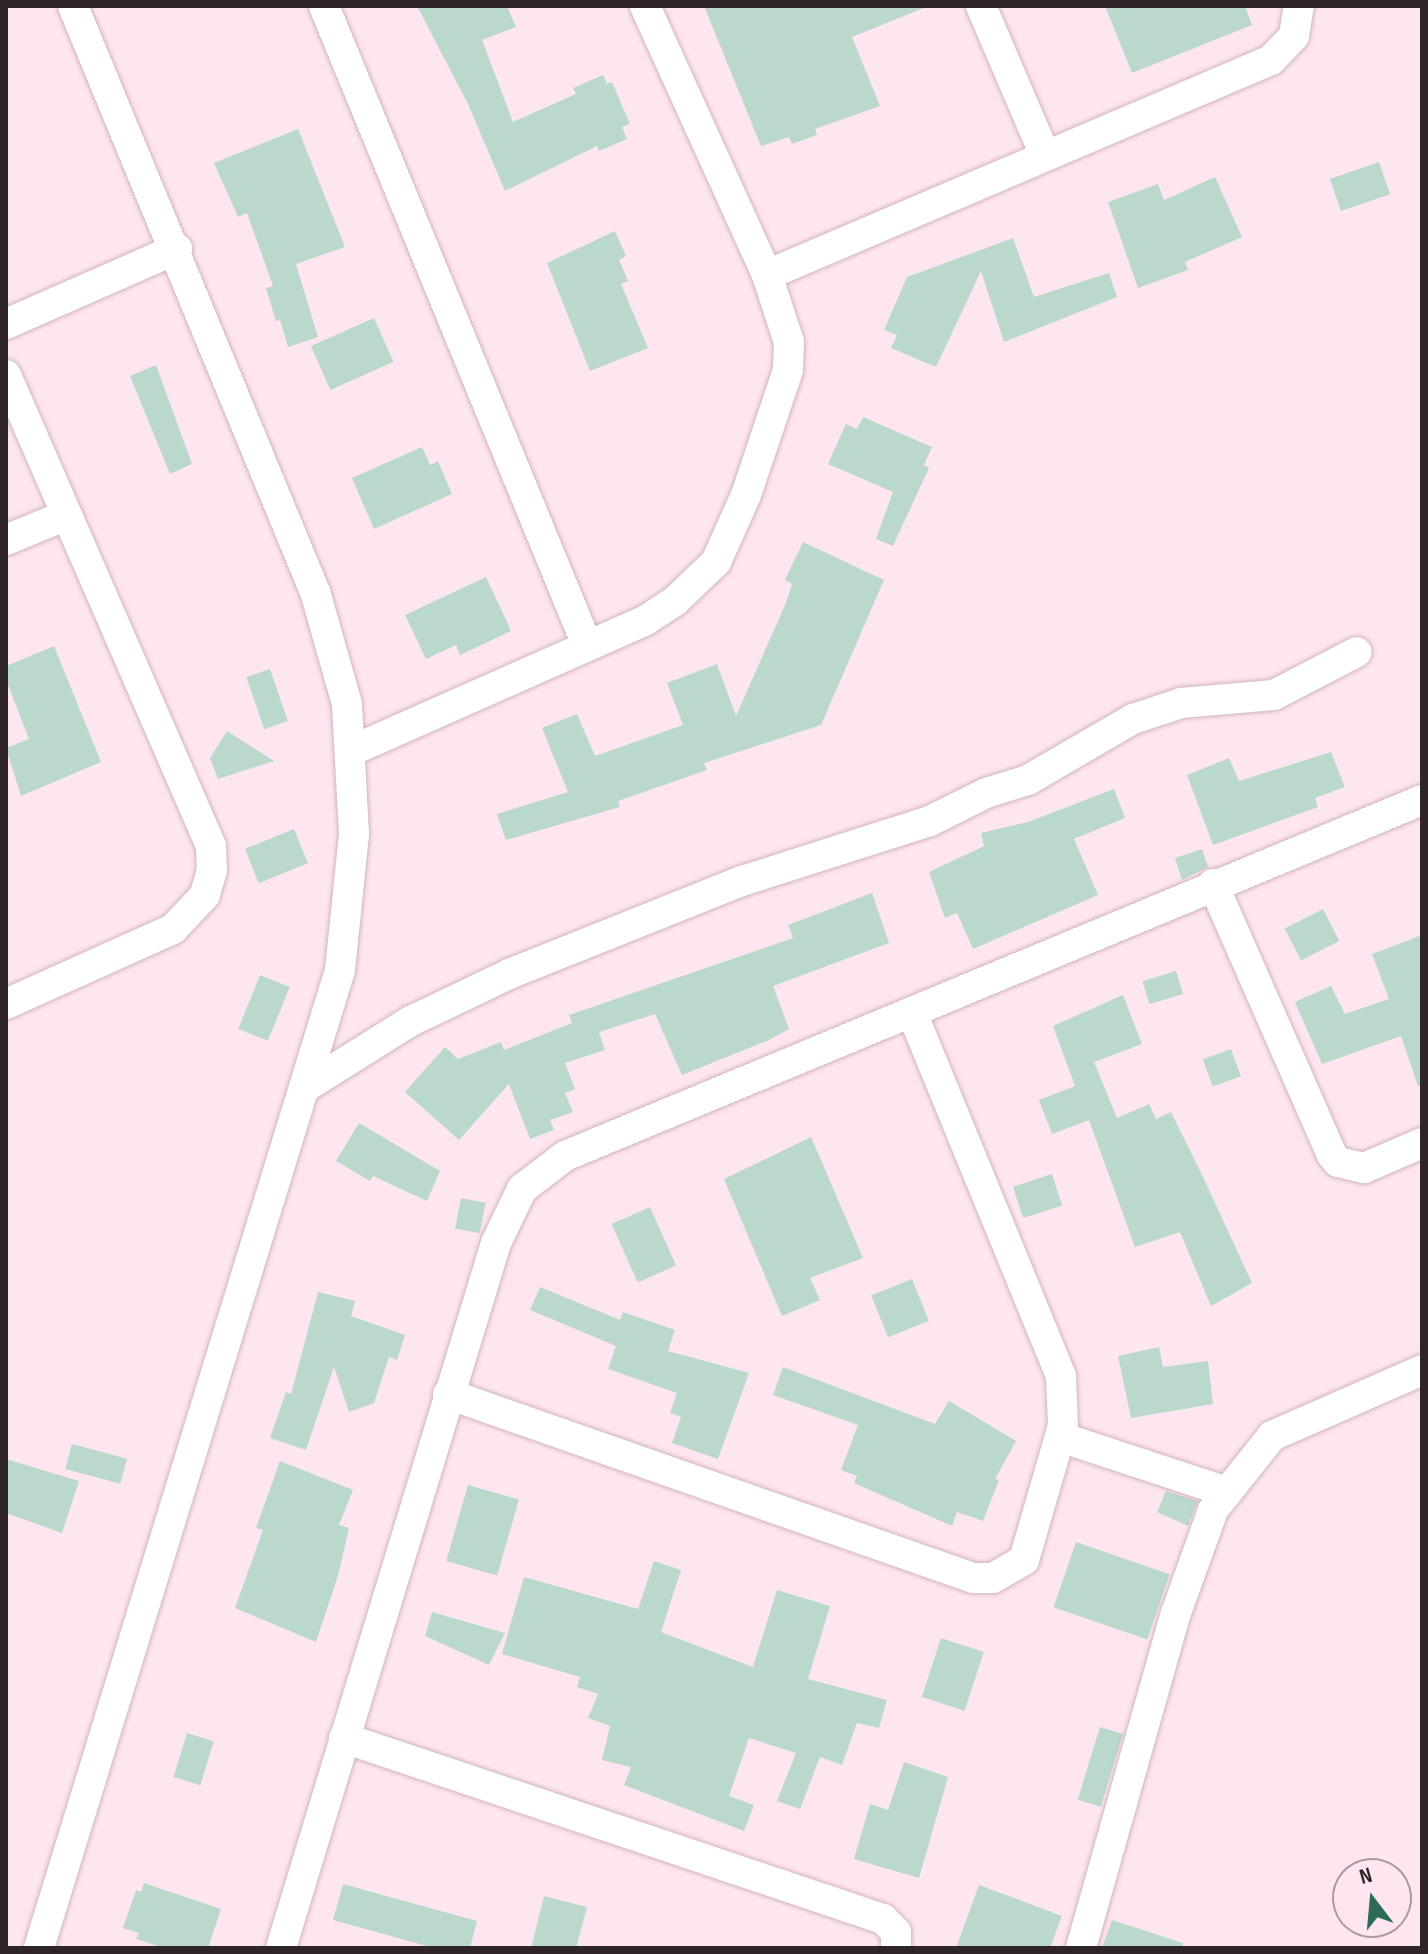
<!DOCTYPE html>
<style>
body{margin:0}
#map{position:relative;width:1428px;height:1954px;overflow:hidden;background:#fee6f0;font-family:"Sofia Sans Condensed",sans-serif}
div>[style]{position:absolute}
[style*='--x']{left:calc(var(--x)*1px);top:calc(var(--y)*1px);width:calc(var(--w)*1px);rotate:calc(var(--a)*1deg)}
.building>*{inset:0;background:#bad8cb;transform-origin:0 0}
.roads{filter:drop-shadow(0 0 2px #d1b5c1) drop-shadow(0 0 2px #d1b5c1)}
.street>*{height:30px;margin:-15px;padding:0 15px;transform-origin:15px;border-radius:15px;background:#fff}
span{translate:-50% -50%;white-space:nowrap;text-align:center;line-height:1.15;-webkit-text-stroke:8px #fee6f0;paint-order:stroke}
.frame{position:absolute;inset:0;border:8px solid #2f2429;pointer-events:none}
.north{position:absolute;left:1332px;top:1858px;width:80px;height:80px;box-sizing:border-box;background:#fee6f0;border:2px solid #ab98a0;border-radius:50%;rotate:344deg;font-size:22px;font-weight:700;line-height:32px;text-align:center;color:#2f2429}
.north::after{content:'';display:block;margin:auto;width:28px;height:36px;background:#2e6b56;clip-path:polygon(50% 0,100% 100%,50% 72%,0 100%)}
</style>
<div id="map">
<div class="building">
<div style="clip-path:polygon(417px 6px,507px 6px,516px 27px,482px 40px,513px 122px,576px 94px,573px 88px,603px 75px,607px 84px,612px 82px,630px 124px,622px 127px,627px 139px,599px 151px,597px 146px,505px 191px,468px 104px)"></div>
<div style="clip-path:polygon(704px 6px,926px 6px,926px 7px,852px 37px,880px 106px,815px 129px,817px 135px,792px 144px,789px 137px,761px 146px)"></div>
<div style="clip-path:polygon(1105px 6px,1245px 6px,1252px 25px,1132px 73px)"></div>
<div style="clip-path:polygon(298px 129px,345px 247px,296px 264px,318px 337px,288px 347px,280px 320px,276px 321px,266px 288px,273px 286px,247px 213px,238px 217px,214px 163px)"></div>
<div style="left:1379px;top:162px;width:34px;height:52px;rotate:71deg"></div>
<div style="clip-path:polygon(1215px 177px,1242px 237px,1185px 262px,1188px 270px,1138px 288px,1108px 202px,1158px 184px,1164px 200px)"></div>
<div style="clip-path:polygon(615px 231px,626px 256px,619px 260px,628px 281px,621px 284px,648px 348px,590px 371px,547px 263px)"></div>
<div style="clip-path:polygon(1013px 238px,1034px 297px,1109px 273px,1117px 297px,1004px 342px,981px 271px,936px 367px,891px 348px,897px 335px,884px 330px,907px 277px)"></div>
<div style="left:374px;top:318px;width:48px;height:69px;rotate:66deg"></div>
<div style="clip-path:polygon(156px 365px,192px 464px,170px 474px,130px 376px)"></div>
<div style="clip-path:polygon(863px 417px,932px 447px,924px 465px,929px 468px,893px 546px,876px 539px,893px 492px,828px 464px,846px 424px,857px 429px)"></div>
<div style="clip-path:polygon(422px 447px,430px 465px,438px 461px,452px 494px,374px 529px,352px 478px)"></div>
<div style="clip-path:polygon(803px 542px,884px 580px,821px 725px,704px 763px,707px 770px,618px 801px,620px 807px,506px 840px,497px 814px,568px 792px,542px 728px,577px 714px,595px 756px,683px 725px,667px 683px,717px 664px,736px 716px,786px 603px,792px 584px,785px 580px)"></div>
<div style="clip-path:polygon(486px 577px,511px 631px,460px 655px,456px 645px,426px 659px,405px 615px)"></div>
<div style="clip-path:polygon(54px 646px,101px 762px,21px 796px,6px 748px,29px 739px,6px 680px,6px 666px)"></div>
<div style="left:270px;top:669px;width:55px;height:25px;rotate:71deg"></div>
<div style="clip-path:polygon(227px 731px,274px 761px,218px 779px,210px 758px)"></div>
<div style="clip-path:polygon(1331px 752px,1345px 787px,1315px 798px,1318px 807px,1213px 845px,1187px 775px,1229px 758px,1239px 781px)"></div>
<div style="clip-path:polygon(1114px 789px,1125px 818px,1074px 839px,1098px 895px,973px 949px,957px 913px,945px 918px,929px 872px,984px 846px,981px 833px,1028px 822px)"></div>
<div style="left:294px;top:829px;width:37px;height:53px;rotate:68deg"></div>
<div style="clip-path:polygon(1202px 849px,1208px 867px,1182px 880px,1175px 858px)"></div>
<div style="clip-path:polygon(872px 893px,889px 943px,773px 986px,789px 1029px,769px 1040px,682px 1075px,655px 1014px,599px 1032px,605px 1050px,565px 1063px,575px 1089px,565px 1093px,573px 1112px,550px 1120px,554px 1130px,530px 1139px,509px 1084px,459px 1140px,405px 1092px,445px 1047px,458px 1059px,501px 1042px,504px 1050px,572px 1023px,569px 1015px,793px 938px,788px 925px)"></div>
<div style="left:1323px;top:909px;width:36px;height:43px;rotate:63deg"></div>
<div style="clip-path:polygon(1422px 935px,1422px 1086px,1418px 1086px,1401px 1036px,1322px 1064px,1295px 1002px,1331px 986px,1345px 1014px,1389px 999px,1372px 954px)"></div>
<div style="left:1176px;top:971px;width:24px;height:35px;rotate:73deg"></div>
<div style="left:260px;top:975px;width:32px;height:58px;rotate:22deg"></div>
<div style="clip-path:polygon(1123px 995px,1142px 1044px,1094px 1062px,1117px 1118px,1149px 1104px,1156px 1119px,1171px 1112px,1203px 1177px,1252px 1283px,1211px 1306px,1180px 1232px,1135px 1247px,1089px 1120px,1052px 1134px,1039px 1100px,1075px 1086px,1053px 1026px)"></div>
<div style="left:1231px;top:1049px;width:29px;height:30px;rotate:70deg"></div>
<div style="clip-path:polygon(359px 1123px,440px 1171px,427px 1201px,373px 1176px,370px 1181px,336px 1161px)"></div>
<div style="clip-path:polygon(811px 1137px,863px 1258px,810px 1278px,820px 1300px,782px 1316px,724px 1179px)"></div>
<div style="left:1052px;top:1174px;width:33px;height:41px;rotate:72deg"></div>
<div style="left:461px;top:1198px;width:25px;height:31px;rotate:11deg"></div>
<div style="left:650px;top:1207px;width:64px;height:42px;rotate:66deg"></div>
<div style="left:912px;top:1279px;width:45px;height:44px;rotate:68deg"></div>
<div style="clip-path:polygon(540px 1287px,620px 1320px,623px 1312px,675px 1330px,668px 1351px,749px 1373px,718px 1459px,672px 1443px,681px 1417px,670px 1413px,677px 1393px,608px 1369px,616px 1346px,530px 1310px)"></div>
<div style="clip-path:polygon(318px 1292px,355px 1301px,351px 1316px,405px 1335px,397px 1360px,389px 1357px,374px 1403px,349px 1412px,334px 1367px,306px 1450px,270px 1438px,286px 1392px,291px 1394px)"></div>
<div style="clip-path:polygon(1159px 1347px,1163px 1367px,1208px 1361px,1213px 1404px,1131px 1418px,1118px 1356px)"></div>
<div style="clip-path:polygon(783px 1367px,935px 1424px,949px 1401px,1016px 1441px,995px 1479px,999px 1480px,983px 1521px,957px 1512px,952px 1526px,854px 1483px,857px 1476px,841px 1470px,858px 1425px,773px 1395px)"></div>
<div style="left:72px;top:1444px;width:57px;height:26px;rotate:15deg"></div>
<div style="clip-path:polygon(6px 1459px,79px 1481px,62px 1533px,6px 1513px)"></div>
<div style="clip-path:polygon(280px 1461px,353px 1490px,339px 1525px,349px 1528px,338px 1576px,316px 1642px,235px 1608px,263px 1530px,256px 1528px)"></div>
<div style="left:468px;top:1485px;width:53px;height:79px;rotate:16deg"></div>
<div style="clip-path:polygon(1166px 1491px,1198px 1501px,1188px 1526px,1157px 1512px)"></div>
<div style="left:1076px;top:1542px;width:99px;height:69px;rotate:19deg"></div>
<div style="clip-path:polygon(654px 1561px,681px 1570px,661px 1632px,753px 1667px,777px 1590px,830px 1606px,808px 1679px,887px 1700px,879px 1728px,857px 1723px,842px 1765px,820px 1757px,800px 1809px,777px 1801px,796px 1753px,749px 1738px,729px 1796px,754px 1805px,744px 1831px,624px 1785px,631px 1767px,602px 1760px,610px 1726px,588px 1718px,598px 1694px,577px 1687px,580px 1677px,502px 1654px,524px 1577px,638px 1609px)"></div>
<div style="clip-path:polygon(432px 1612px,505px 1633px,489px 1665px,425px 1636px)"></div>
<div style="left:941px;top:1638px;width:45px;height:62px;rotate:18deg"></div>
<div style="left:1100px;top:1727px;width:24px;height:76px;rotate:17deg"></div>
<div style="left:187px;top:1733px;width:28px;height:46px;rotate:17deg"></div>
<div style="clip-path:polygon(904px 1762px,948px 1777px,919px 1878px,854px 1859px,870px 1804px,888px 1810px)"></div>
<div style="clip-path:polygon(144px 1883px,221px 1909px,208px 1948px,164px 1948px,136px 1939px,139px 1933px,123px 1928px,136px 1890px,141px 1892px)"></div>
<div style="clip-path:polygon(343px 1884px,477px 1921px,470px 1948px,434px 1948px,333px 1920px)"></div>
<div style="clip-path:polygon(979px 1885px,1062px 1916px,1050px 1948px,956px 1948px)"></div>
<div style="clip-path:polygon(544px 1896px,587px 1907px,576px 1948px,531px 1948px)"></div>
<div style="clip-path:polygon(1112px 1920px,1183px 1943px,1183px 1948px,1102px 1948px)"></div>
</div>
<div class="roads">
<div class="street">
<div style="--x:324;--y:6;--w:691;--a:67.63"></div>
<div style="--x:981;--y:6;--w:162;--a:66.8"></div>
<div style="--x:767;--y:275;--w:548;--a:-23.1"></div>
<div style="--x:1271;--y:60;--w:33;--a:-46"></div>
<div style="--x:1294;--y:36;--w:30;--a:-81"></div>
<div style="--x:6;--y:324;--w:187;--a:-23.7"></div>
<div style="--x:6;--y:375;--w:514;--a:66.48"></div>
<div style="--x:211;--y:846;--w:24;--a:88"></div>
<div style="--x:212;--y:870;--w:26;--a:106"></div>
<div style="--x:205;--y:895;--w:47;--a:133.3"></div>
<div style="--x:173;--y:929;--w:183;--a:155.8"></div>
<div style="--x:6;--y:540;--w:66;--a:-22.3"></div>
<div style="--x:353;--y:750;--w:321;--a:-23.9"></div>
<div style="--x:646;--y:620;--w:35;--a:-33"></div>
<div style="--x:675;--y:601;--w:57;--a:-43.6"></div>
<div style="--x:716;--y:562;--w:73;--a:-65.9"></div>
<div style="--x:746;--y:495;--w:132;--a:-71.4"></div>
<div style="--x:788;--y:370;--w:28;--a:-88"></div>
<div style="--x:789;--y:342;--w:71;--a:-108.2"></div>
<div style="--x:767;--y:275;--w:295;--a:-114.4"></div>
<div style="--x:1213;--y:884;--w:296;--a:66.3"></div>
<div style="--x:1332;--y:1155;--w:9;--a:49"></div>
<div style="--x:1338;--y:1162;--w:27;--a:13"></div>
<div style="--x:1364;--y:1168;--w:63;--a:-23.3"></div>
<div style="--x:304;--y:1088;--w:126;--a:-32.1"></div>
<div style="--x:411;--y:1021;--w:109;--a:-25.6"></div>
<div style="--x:509;--y:974;--w:251;--a:-21.8"></div>
<div style="--x:742;--y:881;--w:197;--a:-17.7"></div>
<div style="--x:930;--y:821;--w:63;--a:-26.6"></div>
<div style="--x:986;--y:793;--w:44;--a:-17.2"></div>
<div style="--x:1028;--y:780;--w:121;--a:-30.2"></div>
<div style="--x:1133;--y:719;--w:51;--a:-18.4"></div>
<div style="--x:1181;--y:703;--w:93;--a:-4.9"></div>
<div style="--x:1274;--y:695;--w:93;--a:-27.4"></div>
<div style="--x:448;--y:1394;--w:556;--a:19.31"></div>
<div style="--x:973;--y:1578;--w:20;--a:0"></div>
<div style="--x:993;--y:1578;--w:36;--a:-30"></div>
<div style="--x:1024;--y:1560;--w:140;--a:-73.8"></div>
<div style="--x:1063;--y:1426;--w:50;--a:-92.3"></div>
<div style="--x:1061;--y:1376;--w:392;--a:-112.3"></div>
<div style="--x:1060;--y:1437;--w:176;--a:18.2"></div>
<div style="--x:344;--y:1738;--w:569;--a:18.56"></div>
<div style="--x:883;--y:1919;--w:18;--a:45"></div>
<div style="--x:896;--y:1932;--w:16;--a:90"></div>
<div style="--x:39;--y:1948;--w:1023;--a:-72.89"></div>
<div style="--x:340;--y:970;--w:137;--a:-84.1"></div>
<div style="--x:354;--y:834;--w:130;--a:-93.1"></div>
<div style="--x:347;--y:704;--w:116;--a:-105.9"></div>
<div style="--x:315;--y:592;--w:634;--a:-112.44"></div>
<div style="--x:281;--y:1948;--w:737;--a:-73.04"></div>
<div style="--x:496;--y:1243;--w:60;--a:-64.3"></div>
<div style="--x:522;--y:1189;--w:54;--a:-37.5"></div>
<div style="--x:565;--y:1156;--w:928;--a:-22.56"></div>
<div style="--x:1081;--y:1948;--w:348;--a:-74.2"></div>
<div style="--x:1176;--y:1613;--w:109;--a:-70.2"></div>
<div style="--x:1213;--y:1510;--w:95;--a:-51.4"></div>
<div style="--x:1272;--y:1436;--w:164;--a:-23.7"></div>
</div>
</div>
<div class="frame"></div>
<div class="north">N</div>
</div>
